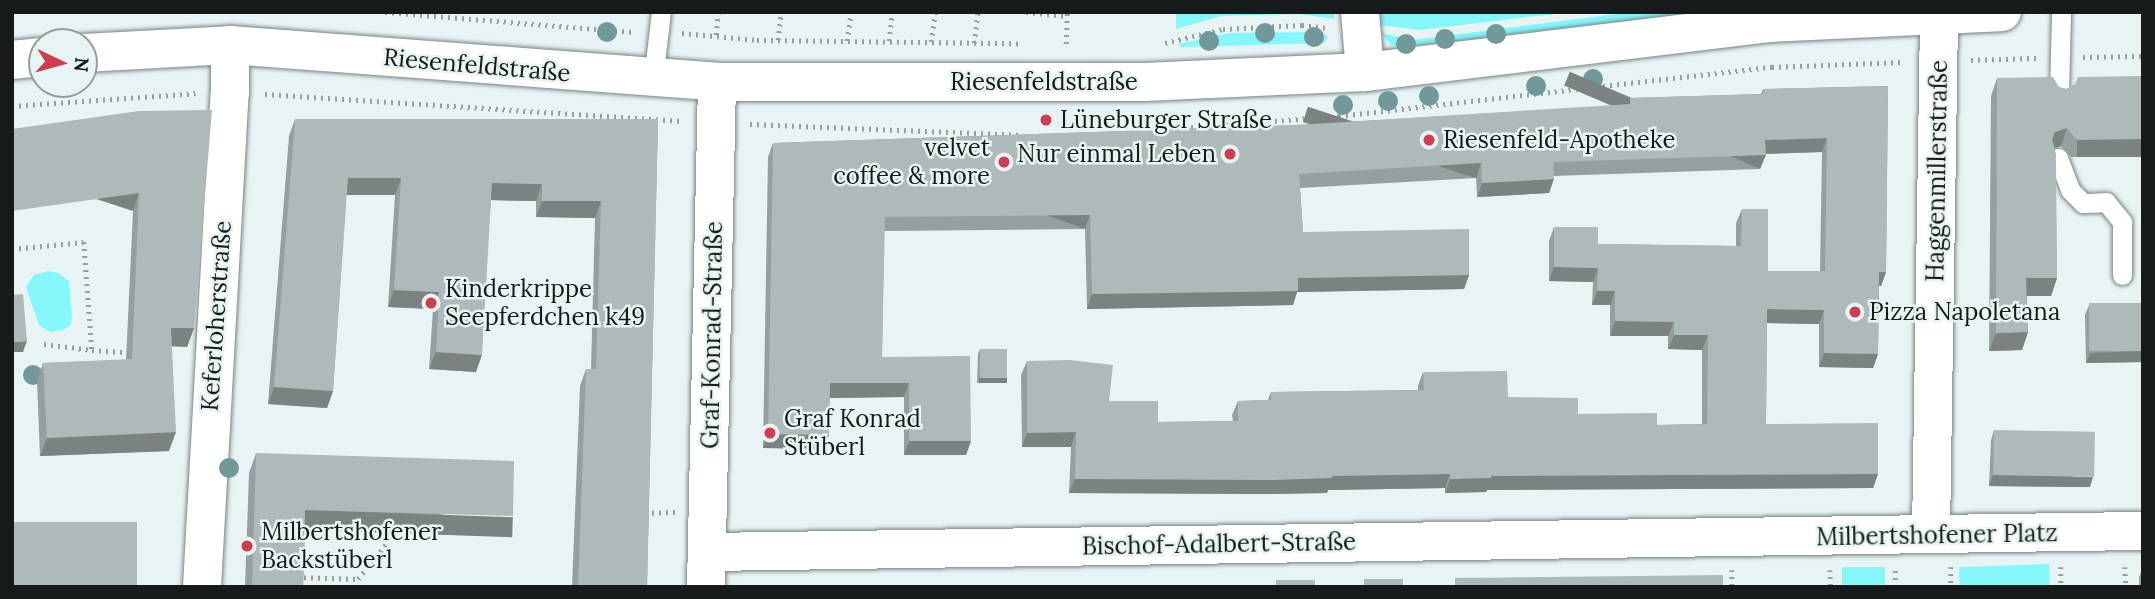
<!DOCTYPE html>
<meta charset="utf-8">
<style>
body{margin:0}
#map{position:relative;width:2155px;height:599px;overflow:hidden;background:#e8f4f4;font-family:Lora,serif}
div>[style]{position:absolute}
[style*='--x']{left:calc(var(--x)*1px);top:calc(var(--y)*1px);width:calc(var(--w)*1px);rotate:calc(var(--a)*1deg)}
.green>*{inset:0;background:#85f7fb;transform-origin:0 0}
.path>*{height:4.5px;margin-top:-2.25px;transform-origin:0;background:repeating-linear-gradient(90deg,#979f9f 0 2px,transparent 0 7px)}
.roads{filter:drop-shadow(0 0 2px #788383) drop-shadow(0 0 2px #788383)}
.lane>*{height:19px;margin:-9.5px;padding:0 9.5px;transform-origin:9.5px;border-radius:9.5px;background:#fff}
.street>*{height:38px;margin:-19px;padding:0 19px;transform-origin:19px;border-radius:19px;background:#fff}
.trees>*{width:20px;height:20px;margin:-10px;border-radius:50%;background:#72999a}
.wall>*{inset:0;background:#969fa0}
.shaded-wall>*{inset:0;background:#7a8282;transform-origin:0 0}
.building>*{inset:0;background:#aeb9ba;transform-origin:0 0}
.dots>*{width:19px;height:19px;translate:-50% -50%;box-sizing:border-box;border:4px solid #e8f4f4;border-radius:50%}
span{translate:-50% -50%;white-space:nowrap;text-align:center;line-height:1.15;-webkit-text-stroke:5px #e8f4f4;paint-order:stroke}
.street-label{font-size:24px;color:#161a1a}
.poi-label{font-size:24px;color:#161a1a}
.left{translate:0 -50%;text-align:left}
.right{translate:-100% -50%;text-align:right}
.frame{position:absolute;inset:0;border:14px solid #161a1a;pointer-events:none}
.north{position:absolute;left:28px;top:28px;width:70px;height:70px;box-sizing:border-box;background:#e8f4f4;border:2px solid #949d9d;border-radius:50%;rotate:95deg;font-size:19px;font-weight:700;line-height:28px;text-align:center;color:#161a1a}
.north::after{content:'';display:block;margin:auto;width:24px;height:32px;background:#ce3e4f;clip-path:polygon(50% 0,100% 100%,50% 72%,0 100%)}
</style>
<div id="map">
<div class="green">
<div style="clip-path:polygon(1176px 12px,1334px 12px,1334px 19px,1299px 14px,1221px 16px,1176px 29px)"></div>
<div style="clip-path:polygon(1378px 12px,1571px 12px,1420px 30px,1378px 25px)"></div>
<div style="clip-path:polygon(1631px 12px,1725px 12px,1413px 46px,1391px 45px,1381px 33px,1413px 40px)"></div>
<div style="clip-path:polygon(1321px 32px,1328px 37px,1324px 43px,1180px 47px,1178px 44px,1229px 33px)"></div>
<div style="clip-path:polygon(48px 271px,58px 273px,69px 281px,72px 317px,71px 325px,63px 330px,50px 332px,39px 325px,26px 287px,34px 275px)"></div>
<div style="left:2049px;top:564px;width:23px;height:90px;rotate:88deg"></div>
<div style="left:1885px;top:567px;width:20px;height:43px;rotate:90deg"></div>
</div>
<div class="path">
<div style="--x:385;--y:12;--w:251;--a:4.6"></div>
<div style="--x:1026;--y:12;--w:41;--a:5.6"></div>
<div style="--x:682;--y:33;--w:75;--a:5.3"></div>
<div style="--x:757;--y:40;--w:263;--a:0.7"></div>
<div style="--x:716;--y:35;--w:23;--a:-85"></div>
<div style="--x:778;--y:40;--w:28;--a:-84"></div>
<div style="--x:847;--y:41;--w:29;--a:-82"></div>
<div style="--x:889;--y:41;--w:29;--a:-84"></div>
<div style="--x:931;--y:42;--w:30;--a:-82"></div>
<div style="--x:974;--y:43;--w:31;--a:-83"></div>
<div style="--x:1165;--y:43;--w:60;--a:-13.6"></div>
<div style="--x:1223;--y:29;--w:79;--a:-2.9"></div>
<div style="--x:1302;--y:25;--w:23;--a:7"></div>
<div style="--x:1066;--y:44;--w:32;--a:-88"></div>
<div style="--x:2083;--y:57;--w:60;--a:-1"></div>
<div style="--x:1971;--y:60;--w:65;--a:-1.8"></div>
<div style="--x:265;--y:94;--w:418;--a:3.7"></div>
<div style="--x:12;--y:106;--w:184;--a:-4"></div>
<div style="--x:750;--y:124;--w:271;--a:2.3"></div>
<div style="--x:1156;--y:130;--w:184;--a:-4.4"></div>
<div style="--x:1339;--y:116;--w:436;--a:-6.5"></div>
<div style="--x:1772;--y:67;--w:131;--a:-2.2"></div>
<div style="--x:12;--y:249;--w:72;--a:-5.6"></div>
<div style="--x:84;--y:242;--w:108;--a:85.8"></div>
<div style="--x:92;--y:350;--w:39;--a:4"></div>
<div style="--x:44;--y:344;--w:48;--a:7.1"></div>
<div style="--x:645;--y:513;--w:30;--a:-2"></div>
<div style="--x:1951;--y:567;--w:20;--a:90"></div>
<div style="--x:2061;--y:567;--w:20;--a:90"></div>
<div style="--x:2125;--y:567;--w:20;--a:87"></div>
<div style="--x:1732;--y:570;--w:17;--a:90"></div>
<div style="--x:1830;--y:570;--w:17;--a:87"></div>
<div style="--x:297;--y:577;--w:61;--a:1.9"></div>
<div style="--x:358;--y:579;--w:46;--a:-51.1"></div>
<div style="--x:1895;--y:587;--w:17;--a:-90"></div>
</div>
<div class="roads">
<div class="lane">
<div style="--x:653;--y:79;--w:67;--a:-83.2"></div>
<div style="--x:2059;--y:95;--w:83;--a:-88.6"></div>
<div style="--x:2058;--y:158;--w:34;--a:69"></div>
<div style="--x:2070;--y:190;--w:18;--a:45"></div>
<div style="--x:2083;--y:203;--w:23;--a:-2"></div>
<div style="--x:2106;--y:202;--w:26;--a:51"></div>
<div style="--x:2122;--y:222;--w:53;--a:90"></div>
</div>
<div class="street">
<div style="--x:1360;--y:12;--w:60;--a:85.2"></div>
<div style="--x:84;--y:53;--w:146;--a:-3.1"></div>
<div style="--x:230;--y:45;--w:488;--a:4.3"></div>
<div style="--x:717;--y:82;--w:428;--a:0"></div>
<div style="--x:1145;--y:82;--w:220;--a:-2.6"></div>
<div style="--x:1365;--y:72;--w:408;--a:-6.9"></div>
<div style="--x:1770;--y:23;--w:232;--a:-2.7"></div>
<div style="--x:12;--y:60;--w:30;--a:-6"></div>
<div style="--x:1931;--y:534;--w:517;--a:-89.11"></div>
<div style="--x:707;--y:552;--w:1436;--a:-0.84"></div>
<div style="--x:202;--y:587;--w:495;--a:-86.8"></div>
<div style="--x:230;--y:93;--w:48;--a:-90"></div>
<div style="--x:706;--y:587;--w:505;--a:-88.75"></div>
</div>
</div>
<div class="trees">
<div style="left:607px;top:32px"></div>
<div style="left:1265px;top:33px"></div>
<div style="left:1496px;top:34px"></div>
<div style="left:1314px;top:37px"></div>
<div style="left:1445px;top:39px"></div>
<div style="left:1209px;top:41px"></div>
<div style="left:1406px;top:44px"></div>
<div style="left:1593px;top:79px"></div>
<div style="left:1536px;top:86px"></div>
<div style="left:1429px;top:96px"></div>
<div style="left:1388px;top:101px"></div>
<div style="left:1343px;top:105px"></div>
<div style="left:33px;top:375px"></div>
<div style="left:229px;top:468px"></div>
</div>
<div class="wall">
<div style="clip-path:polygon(2143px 76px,2143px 157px,2071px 157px,2061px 146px,2055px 148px,2057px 278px,2051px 296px,2027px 296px,2028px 332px,2022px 350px,1989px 351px,1991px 96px,1997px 78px,2059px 87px,2066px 89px)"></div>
<div style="clip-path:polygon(1888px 86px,1886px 272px,1881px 286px,1879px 286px,1878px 354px,1873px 368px,1819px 367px,1819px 324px,1767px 323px,1766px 424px,1878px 474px,1873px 488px,1487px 490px,1486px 492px,1445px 493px,1445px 488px,1328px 490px,1327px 493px,1268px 494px,1069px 493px,1071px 447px,1022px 447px,1021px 375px,1027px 361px,1109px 401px,1158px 422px,1233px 421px,1232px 415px,1238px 401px,1268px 400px,1271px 392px,1418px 390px,1418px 386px,1423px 372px,1508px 397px,1578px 414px,1657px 425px,1702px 424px,1702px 350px,1668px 349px,1668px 336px,1610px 336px,1610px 305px,1592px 305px,1593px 282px,1549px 281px,1549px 241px,1554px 227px,1598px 244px,1736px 246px,1736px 223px,1742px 209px,1768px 271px,1820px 271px,1822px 152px,1765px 154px,1760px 169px,1554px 176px,1549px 193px,1477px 197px,1476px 178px,1300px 188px,1303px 232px,1469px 275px,1464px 289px,1297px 292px,1293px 305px,1087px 309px,1085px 229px,884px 231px,882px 357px,971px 441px,966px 455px,904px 455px,904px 397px,830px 398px,824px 449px,763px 448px,768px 157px,773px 143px,1297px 125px,1628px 105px,1630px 98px,1761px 94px,1763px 89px)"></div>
<div style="clip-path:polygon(139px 111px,194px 328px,187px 347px,172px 346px,169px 451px,40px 456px,37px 381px,43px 363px,126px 360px,133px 211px)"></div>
<div style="clip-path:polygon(295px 119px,658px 119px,647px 587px,572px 587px,580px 386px,586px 369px,591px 369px,595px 218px,536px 217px,536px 201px,491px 200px,476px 372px,429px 369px,433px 309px,388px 307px,395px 195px,346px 195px,333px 391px,327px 408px,268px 404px,289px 136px)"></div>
<div style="clip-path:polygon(2143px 303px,2143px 362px,2086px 363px,2085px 315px,2089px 305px)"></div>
<div style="clip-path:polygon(980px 349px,1005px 383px,977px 383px,978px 354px)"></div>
<div style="clip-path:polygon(1994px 430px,2090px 487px,1989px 486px,1991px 440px)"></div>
<div style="clip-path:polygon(256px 453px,505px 535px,305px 530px,303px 587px,245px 587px,249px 473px)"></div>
<div style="clip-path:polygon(2143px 567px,2143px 587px,2139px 587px,2139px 577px)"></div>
</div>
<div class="shaded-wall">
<div style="clip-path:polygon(2067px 128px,2061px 146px,2049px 150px,2046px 157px,2055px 132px)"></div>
<div style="clip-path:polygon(1827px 138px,1822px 152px,1760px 154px,1765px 140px)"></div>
<div style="left:2143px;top:139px;width:18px;height:66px;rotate:90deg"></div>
<div style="left:1766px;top:155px;width:15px;height:213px;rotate:113deg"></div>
<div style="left:1481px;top:163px;width:16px;height:182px;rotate:108deg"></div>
<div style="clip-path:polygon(348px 178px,401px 178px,395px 195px,341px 195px)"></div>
<div style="clip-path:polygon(1554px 179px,1549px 193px,1477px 197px,1482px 183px)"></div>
<div style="clip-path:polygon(492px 183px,542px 184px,536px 201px,486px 200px)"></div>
<div style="left:139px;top:193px;width:19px;height:128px;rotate:108deg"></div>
<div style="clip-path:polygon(542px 201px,601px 201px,595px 218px,536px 217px)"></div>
<div style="left:1090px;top:215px;width:15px;height:205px;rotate:110deg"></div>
<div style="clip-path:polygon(1554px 267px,1598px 268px,1593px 282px,1549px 281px)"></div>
<div style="clip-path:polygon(1879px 272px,1886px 272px,1881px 286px,1874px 286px)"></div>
<div style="clip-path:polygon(1469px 275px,1464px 289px,1297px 292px,1293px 305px,1087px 309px,1092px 294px,1298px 278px)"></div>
<div style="clip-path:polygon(2026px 278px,2057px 278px,2051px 296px,2020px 296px)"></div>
<div style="clip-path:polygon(394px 290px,439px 292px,433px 309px,388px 307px)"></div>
<div style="clip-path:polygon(1597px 291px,1615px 291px,1610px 305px,1592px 305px)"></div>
<div style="clip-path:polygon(1767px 309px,1824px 310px,1819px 324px,1762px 323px)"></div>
<div style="clip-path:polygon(1615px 321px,1674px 322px,1668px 336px,1610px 336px)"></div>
<div style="clip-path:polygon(171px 328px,194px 328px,187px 347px,165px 346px)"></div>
<div style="clip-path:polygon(2028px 332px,2022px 350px,1989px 351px,1996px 333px)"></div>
<div style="clip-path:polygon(1674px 335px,1708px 335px,1702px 350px,1668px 349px)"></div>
<div style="clip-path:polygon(27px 341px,23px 352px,12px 352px,12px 342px)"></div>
<div style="clip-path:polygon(2143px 351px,2143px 362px,2086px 363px,2090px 353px)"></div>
<div style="clip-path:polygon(436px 352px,482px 355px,476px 372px,429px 369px)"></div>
<div style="clip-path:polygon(1824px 353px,1878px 354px,1873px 368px,1819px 367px)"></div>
<div style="left:979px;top:378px;width:28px;height:5px"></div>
<div style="clip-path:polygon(830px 383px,909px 383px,904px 397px,825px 398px)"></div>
<div style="clip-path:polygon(274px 387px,333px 391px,327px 408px,268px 404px)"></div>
<div style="clip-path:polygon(176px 432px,169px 451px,40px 456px,47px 438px)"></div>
<div style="clip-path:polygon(1076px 432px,1071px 447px,1022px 447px,1027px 433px)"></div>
<div style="clip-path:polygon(768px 434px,829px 435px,824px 449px,763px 448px)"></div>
<div style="clip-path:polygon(909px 441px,971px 441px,966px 455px,904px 455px)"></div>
<div style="clip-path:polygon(1450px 474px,1445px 488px,1328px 490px,1327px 493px,1268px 494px,1069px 493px,1075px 479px)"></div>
<div style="clip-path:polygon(1878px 474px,1873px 488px,1487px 490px,1486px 492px,1445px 493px,1450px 479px,1491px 476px)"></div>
<div style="clip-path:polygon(1993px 475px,2093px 477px,2090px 487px,1989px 486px)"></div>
<div style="left:305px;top:510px;width:208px;height:20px;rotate:2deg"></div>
</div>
<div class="building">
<div style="clip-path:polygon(2143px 76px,2143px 139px,2077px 140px,2067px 128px,2055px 132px,2052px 139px,2056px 154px,2057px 278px,2026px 278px,2028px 332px,1996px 333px,1997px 78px,2053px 77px,2059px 87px,2066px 89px,2075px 84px,2078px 77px)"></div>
<div style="clip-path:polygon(1888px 86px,1886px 272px,1879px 272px,1878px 354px,1824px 353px,1824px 310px,1767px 309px,1766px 424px,1878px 423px,1878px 474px,1491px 476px,1491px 478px,1450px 479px,1450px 474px,1332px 476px,1332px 478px,1273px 480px,1075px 479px,1076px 432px,1027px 433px,1027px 361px,1070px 360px,1113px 365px,1109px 401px,1158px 401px,1158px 422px,1238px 421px,1238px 401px,1271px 400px,1271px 392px,1424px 390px,1423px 372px,1507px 371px,1508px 397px,1578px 398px,1578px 414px,1657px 413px,1657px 425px,1707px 424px,1708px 335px,1674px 335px,1674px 322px,1615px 321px,1615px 291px,1597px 291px,1598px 268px,1554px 267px,1554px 227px,1598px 227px,1598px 244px,1741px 246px,1742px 209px,1768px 209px,1768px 271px,1825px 271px,1827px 138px,1765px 140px,1766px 155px,1553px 162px,1554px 179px,1482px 183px,1481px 163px,1299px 174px,1303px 232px,1469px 229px,1469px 275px,1298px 278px,1298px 291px,1092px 294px,1090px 215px,885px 217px,882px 357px,970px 356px,971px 441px,909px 441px,909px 383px,830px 383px,829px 435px,768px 434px,773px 143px,1297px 125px,1630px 104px,1630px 98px,1763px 94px,1763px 89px)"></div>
<div style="clip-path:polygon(212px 110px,194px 328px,171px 328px,176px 432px,47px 438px,43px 363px,132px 359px,139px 193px,12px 211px,12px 129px,139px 111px)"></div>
<div style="clip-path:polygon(295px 119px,658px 119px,647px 587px,578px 587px,586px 369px,596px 369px,601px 201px,542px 201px,542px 184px,492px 183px,482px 355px,436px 352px,439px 292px,394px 290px,401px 178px,348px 178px,333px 391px,274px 387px)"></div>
<div style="clip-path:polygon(23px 294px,27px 341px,12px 342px,12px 295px)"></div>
<div style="left:2143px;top:303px;width:48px;height:54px;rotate:90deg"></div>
<div style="left:980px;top:349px;width:27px;height:29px"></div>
<div style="left:1994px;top:430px;width:101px;height:45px;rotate:1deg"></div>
<div style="clip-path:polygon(256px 453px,514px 461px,513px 516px,305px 510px,303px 587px,252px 587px)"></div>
<div style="left:12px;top:522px;width:125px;height:65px"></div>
<div style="clip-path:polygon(1723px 575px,1723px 587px,1455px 587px,1455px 578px)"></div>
<div style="left:1364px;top:579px;width:39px;height:8px"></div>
<div style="left:1276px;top:580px;width:39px;height:7px"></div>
<div style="clip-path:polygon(1015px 585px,1015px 587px,975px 587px)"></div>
<div style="clip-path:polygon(1224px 585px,1224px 587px,1067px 587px,1067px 586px)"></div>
</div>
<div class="dots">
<div style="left:1046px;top:120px;background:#ce3e4f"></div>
<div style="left:1429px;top:140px;background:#ce3e4f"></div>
<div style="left:1230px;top:154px;background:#ce3e4f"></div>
<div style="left:1004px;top:162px;background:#ce3e4f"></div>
<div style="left:431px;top:303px;background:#ce3e4f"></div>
<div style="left:1855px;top:312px;background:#ce3e4f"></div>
<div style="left:770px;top:433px;background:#ce3e4f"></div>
<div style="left:247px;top:546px;background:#ce3e4f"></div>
</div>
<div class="street-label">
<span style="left:477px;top:65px;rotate:5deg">Riesenfeldstraße</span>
<span style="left:1044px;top:82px">Riesenfeldstraße</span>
<span style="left:1937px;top:171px;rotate:-89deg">Haggenmillerstraße</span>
<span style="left:216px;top:316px;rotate:-86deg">Keferloherstraße</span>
<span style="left:712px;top:335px;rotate:-89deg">Graf-Konrad-Straße</span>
<span style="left:1937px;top:535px;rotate:-1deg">Milbertshofener Platz</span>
<span style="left:1219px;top:544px;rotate:-1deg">Bischof-Adalbert-Straße</span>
</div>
<div class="poi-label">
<span class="left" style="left:1060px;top:120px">Lüneburger Straße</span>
<span class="left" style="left:1443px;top:140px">Riesenfeld-Apotheke</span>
<span class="right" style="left:990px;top:162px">velvet<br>coffee &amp; more</span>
<span class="right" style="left:1216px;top:154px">Nur einmal Leben</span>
<span class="left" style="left:445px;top:303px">Kinderkrippe<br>Seepferdchen k49</span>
<span class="left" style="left:1869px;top:312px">Pizza Napoletana</span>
<span class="left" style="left:784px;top:433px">Graf Konrad<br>Stüberl</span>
<span class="left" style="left:261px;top:546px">Milbertshofener<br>Backstüberl</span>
</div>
<div class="frame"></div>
<div class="north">N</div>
</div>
